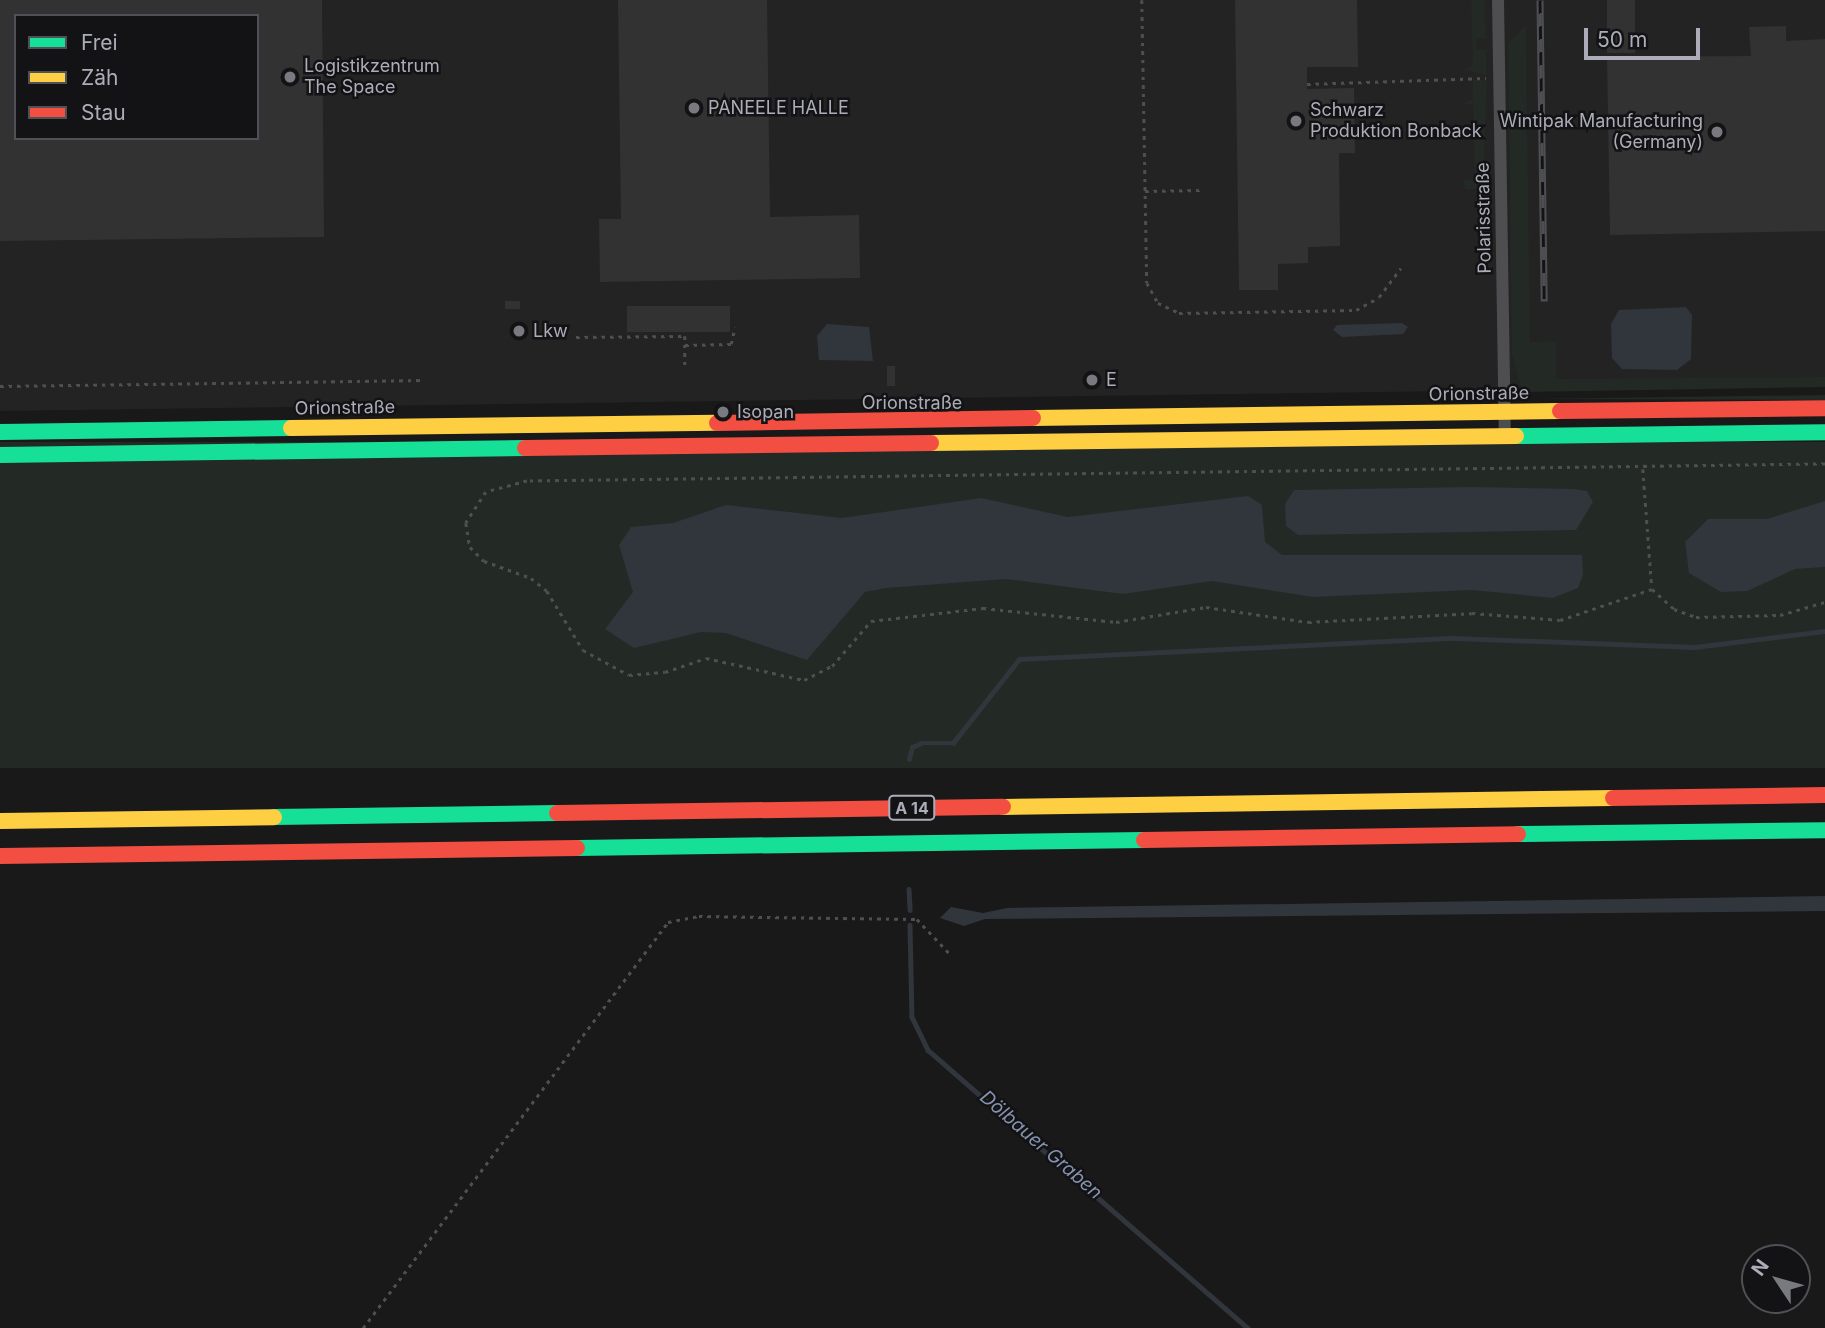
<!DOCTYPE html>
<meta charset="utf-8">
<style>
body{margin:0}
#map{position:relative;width:1825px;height:1328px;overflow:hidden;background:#191919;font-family:Inter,sans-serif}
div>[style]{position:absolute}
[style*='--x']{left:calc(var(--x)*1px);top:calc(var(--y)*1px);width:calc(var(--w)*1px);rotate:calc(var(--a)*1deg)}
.built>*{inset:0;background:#232324}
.green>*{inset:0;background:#232925;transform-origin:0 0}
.water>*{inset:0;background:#31353c}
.stream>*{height:4.5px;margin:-2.25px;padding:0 2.25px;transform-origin:2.25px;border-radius:2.25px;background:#31353c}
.building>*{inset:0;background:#323233;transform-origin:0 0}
.path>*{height:2.5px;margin-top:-1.25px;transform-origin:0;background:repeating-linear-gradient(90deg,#4f4f52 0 3.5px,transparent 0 8.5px)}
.street>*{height:12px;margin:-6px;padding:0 6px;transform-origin:6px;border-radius:6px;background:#4e4e51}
.fast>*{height:16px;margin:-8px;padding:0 8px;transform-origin:8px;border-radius:8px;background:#16e098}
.slow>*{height:16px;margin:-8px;padding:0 8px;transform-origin:8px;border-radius:8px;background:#ffcf43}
.jam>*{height:16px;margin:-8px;padding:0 8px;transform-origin:8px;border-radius:8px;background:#f24e42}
.rail>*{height:7px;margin-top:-3.5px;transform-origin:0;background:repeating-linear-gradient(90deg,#131315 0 13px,#4e4f52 0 26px);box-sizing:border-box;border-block:2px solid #4e4f52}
.dots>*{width:19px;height:19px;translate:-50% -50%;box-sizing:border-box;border:4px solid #131315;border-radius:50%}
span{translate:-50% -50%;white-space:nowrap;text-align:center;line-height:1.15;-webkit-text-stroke:5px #131315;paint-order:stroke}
.shield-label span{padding:2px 5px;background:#131315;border:2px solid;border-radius:5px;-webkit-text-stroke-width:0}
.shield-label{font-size:16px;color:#acadb8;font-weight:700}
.poi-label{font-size:18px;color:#acadb8}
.left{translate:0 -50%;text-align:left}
.right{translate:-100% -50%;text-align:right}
.street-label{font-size:18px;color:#acadb8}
.water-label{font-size:19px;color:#8693af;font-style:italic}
.legend{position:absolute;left:14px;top:14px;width:245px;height:126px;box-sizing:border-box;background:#131315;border:2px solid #505156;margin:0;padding:9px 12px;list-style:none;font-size:21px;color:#acadb8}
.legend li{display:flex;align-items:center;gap:14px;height:35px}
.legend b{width:35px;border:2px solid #505156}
.north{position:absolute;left:1741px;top:1244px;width:70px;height:70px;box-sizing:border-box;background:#131315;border:2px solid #505156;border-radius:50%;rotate:306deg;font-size:19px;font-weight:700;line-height:28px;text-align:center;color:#acadb8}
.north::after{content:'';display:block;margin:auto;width:24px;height:32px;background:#797980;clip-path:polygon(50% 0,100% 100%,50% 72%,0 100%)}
.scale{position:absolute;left:1584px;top:28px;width:116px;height:32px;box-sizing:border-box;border:4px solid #acadb8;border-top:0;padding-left:9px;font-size:21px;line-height:24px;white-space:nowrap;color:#acadb8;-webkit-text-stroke:5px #131315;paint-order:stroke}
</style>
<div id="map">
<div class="built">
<div style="clip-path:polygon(evenodd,0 0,1825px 0,1825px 386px,0 411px,0 0,16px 16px,257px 16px,257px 138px,16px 138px,16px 16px)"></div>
</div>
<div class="green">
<div style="clip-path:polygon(1471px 0,1485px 0,1486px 38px,1476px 39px,1476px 49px,1486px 50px,1487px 75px,1462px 70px,1473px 65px)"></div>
<div style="clip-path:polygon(1526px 25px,1530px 342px,1556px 341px,1556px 379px,1825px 377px,1825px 387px,1522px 392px,1512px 354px,1508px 44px)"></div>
<div style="clip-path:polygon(1473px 80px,1487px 80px,1483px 189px,1465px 189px,1463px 180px,1475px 179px,1473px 104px,1462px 104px,1473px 99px)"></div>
<div style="clip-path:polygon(1825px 395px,1825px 400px,1528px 399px)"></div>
<div style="left:1825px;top:442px;width:326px;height:1825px;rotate:90deg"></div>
</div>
<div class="water">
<div style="clip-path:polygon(1686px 307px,1692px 315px,1691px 359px,1677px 370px,1622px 369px,1612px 358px,1611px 324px,1619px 310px)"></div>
<div style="clip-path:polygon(1402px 323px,1408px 327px,1403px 334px,1342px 337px,1333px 330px,1337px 325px)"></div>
<div style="clip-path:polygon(827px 324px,869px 327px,873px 361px,819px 360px,817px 336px)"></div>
<div style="clip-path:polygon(1472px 487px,1574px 489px,1587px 491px,1593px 502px,1576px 530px,1298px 535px,1286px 526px,1285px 504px,1294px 490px)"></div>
<div style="clip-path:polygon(1248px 496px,1262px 505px,1265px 542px,1282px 555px,1582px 555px,1583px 575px,1578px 588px,1553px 598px,1472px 590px,1313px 597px,1212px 581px,1123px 594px,1006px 579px,886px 588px,865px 592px,807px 660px,726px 633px,701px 632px,634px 648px,605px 629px,633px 592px,619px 545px,631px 527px,673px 523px,726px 505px,842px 518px,981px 498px,1068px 517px)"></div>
<div style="clip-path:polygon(1825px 501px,1825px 567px,1795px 569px,1747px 591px,1721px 592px,1689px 573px,1685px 542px,1708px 519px,1767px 519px)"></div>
<div style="clip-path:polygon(1825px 896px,1825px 911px,985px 919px,964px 926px,940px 918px,951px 907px,983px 913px,1007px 908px)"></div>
</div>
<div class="stream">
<div style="--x:909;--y:759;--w:12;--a:-76"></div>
<div style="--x:912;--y:747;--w:10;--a:-24"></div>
<div style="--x:921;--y:743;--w:32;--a:0"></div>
<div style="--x:953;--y:743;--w:107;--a:-51.8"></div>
<div style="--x:1019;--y:659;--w:435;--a:-2.8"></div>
<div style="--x:1453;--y:638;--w:242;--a:2.1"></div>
<div style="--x:1695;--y:647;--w:131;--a:-7"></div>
<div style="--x:909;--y:889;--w:21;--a:87"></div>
<div style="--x:910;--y:925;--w:92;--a:88.8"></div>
<div style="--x:912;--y:1017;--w:37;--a:64"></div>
<div style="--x:928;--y:1050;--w:424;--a:41"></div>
</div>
<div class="building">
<div style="clip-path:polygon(evenodd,0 0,322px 0,324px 237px,0 241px,0 0,16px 16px,257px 16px,257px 138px,16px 138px,16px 16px)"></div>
<div style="clip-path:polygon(618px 0,767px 0,770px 217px,859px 215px,860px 278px,600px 282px,599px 219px,621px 219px)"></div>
<div style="clip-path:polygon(1235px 0,1357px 0,1358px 67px,1307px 67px,1307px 89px,1354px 88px,1355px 153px,1339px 153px,1340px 246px,1308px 247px,1308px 263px,1278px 264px,1278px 290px,1239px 290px)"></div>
<div style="left:1607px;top:0;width:28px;height:53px"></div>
<div style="clip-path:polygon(1786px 26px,1786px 41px,1825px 39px,1825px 231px,1610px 235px,1607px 57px,1751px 56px,1749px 27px)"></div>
<div style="left:505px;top:301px;width:15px;height:8px"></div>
<div style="left:730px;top:306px;width:26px;height:103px;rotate:90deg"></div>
<div style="left:887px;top:366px;width:8px;height:20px"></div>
</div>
<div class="path">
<div style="--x:1142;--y:0;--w:283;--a:89"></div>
<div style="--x:1147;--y:283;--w:23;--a:61"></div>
<div style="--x:1158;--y:303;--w:23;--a:25"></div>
<div style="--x:1179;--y:313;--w:177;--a:-1"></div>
<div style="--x:1356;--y:310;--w:26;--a:-29"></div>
<div style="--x:1379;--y:297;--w:36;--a:-53"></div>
<div style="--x:1307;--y:84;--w:179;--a:-1.9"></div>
<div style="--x:1145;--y:191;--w:57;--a:-1"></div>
<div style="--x:576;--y:337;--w:109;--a:-0.5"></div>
<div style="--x:685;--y:336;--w:32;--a:90"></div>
<div style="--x:685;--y:345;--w:46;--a:-1.2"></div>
<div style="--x:731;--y:344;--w:17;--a:-77"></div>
<div style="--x:0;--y:386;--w:425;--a:-0.8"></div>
<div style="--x:1825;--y:464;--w:1298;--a:179.25"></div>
<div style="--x:527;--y:481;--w:42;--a:165"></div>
<div style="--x:486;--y:492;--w:37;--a:123"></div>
<div style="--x:466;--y:523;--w:24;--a:81"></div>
<div style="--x:470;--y:547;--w:20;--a:45"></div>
<div style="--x:484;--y:561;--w:50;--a:19.9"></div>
<div style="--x:531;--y:578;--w:21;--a:39"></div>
<div style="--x:547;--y:591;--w:69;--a:58.6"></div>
<div style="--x:583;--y:650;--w:52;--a:28.5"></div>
<div style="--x:629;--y:675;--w:36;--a:-5"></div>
<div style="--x:665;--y:672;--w:43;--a:-18.9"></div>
<div style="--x:706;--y:658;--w:100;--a:12.7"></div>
<div style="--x:804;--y:680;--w:31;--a:-27"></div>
<div style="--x:832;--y:666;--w:60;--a:-49.1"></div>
<div style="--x:871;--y:621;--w:113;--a:-6.6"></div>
<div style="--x:983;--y:608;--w:134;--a:6"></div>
<div style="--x:1116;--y:622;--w:91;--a:-9.5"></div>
<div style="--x:1206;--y:607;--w:103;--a:8.4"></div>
<div style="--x:1308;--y:622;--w:164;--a:-3.1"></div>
<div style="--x:1472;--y:613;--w:88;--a:4.5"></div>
<div style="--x:1560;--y:620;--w:97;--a:-18.6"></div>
<div style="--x:1652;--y:589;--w:30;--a:42"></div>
<div style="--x:1674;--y:609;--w:23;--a:20"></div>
<div style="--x:1696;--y:617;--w:84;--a:-1.4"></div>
<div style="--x:1780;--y:615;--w:47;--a:-16.1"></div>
<div style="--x:1643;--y:469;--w:119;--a:85.7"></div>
<div style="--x:363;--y:1328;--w:508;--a:-53.08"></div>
<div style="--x:668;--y:922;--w:32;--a:-11"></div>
<div style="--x:699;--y:916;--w:218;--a:0.8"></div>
<div style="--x:917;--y:919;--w:50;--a:46.6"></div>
</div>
<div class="street">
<div style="--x:1498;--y:0;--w:436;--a:89.1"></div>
</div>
<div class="fast">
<div style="--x:0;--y:432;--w:291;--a:-0.8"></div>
<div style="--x:1516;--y:436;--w:309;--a:-0.7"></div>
<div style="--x:0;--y:455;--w:525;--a:-0.76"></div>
<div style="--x:274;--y:817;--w:283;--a:-0.8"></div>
<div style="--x:1518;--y:834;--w:307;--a:-0.7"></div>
<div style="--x:577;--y:848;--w:567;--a:-0.81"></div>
</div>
<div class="slow">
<div style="--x:1033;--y:418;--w:527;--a:-0.76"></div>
<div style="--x:291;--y:428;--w:426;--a:-0.7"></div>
<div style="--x:931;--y:443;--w:585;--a:-0.69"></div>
<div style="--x:1003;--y:807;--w:610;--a:-0.85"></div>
<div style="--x:0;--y:821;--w:274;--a:-0.8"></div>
</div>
<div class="jam">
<div style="--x:1560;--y:411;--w:265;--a:-0.6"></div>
<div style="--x:717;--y:423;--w:316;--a:-0.9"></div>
<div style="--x:525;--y:448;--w:406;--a:-0.7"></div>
<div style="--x:1613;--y:798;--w:212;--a:-0.8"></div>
<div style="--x:557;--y:813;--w:446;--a:-0.8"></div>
<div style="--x:1144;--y:840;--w:374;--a:-0.9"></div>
<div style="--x:0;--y:856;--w:577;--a:-0.79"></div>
</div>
<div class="rail">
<div style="--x:1540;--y:0;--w:301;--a:89.2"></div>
</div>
<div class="dots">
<div style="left:290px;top:77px;background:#797980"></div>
<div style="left:694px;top:108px;background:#797980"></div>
<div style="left:1296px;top:121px;background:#797980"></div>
<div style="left:1717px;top:132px;background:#797980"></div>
<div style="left:519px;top:331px;background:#797980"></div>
<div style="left:1092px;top:380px;background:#797980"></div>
<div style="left:723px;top:412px;background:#797980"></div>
</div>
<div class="shield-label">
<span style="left:912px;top:808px">A 14</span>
</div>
<div class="poi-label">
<span class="left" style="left:304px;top:77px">Logistikzentrum<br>The Space</span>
<span class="left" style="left:708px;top:108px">PANEELE HALLE</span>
<span class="left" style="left:1310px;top:121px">Schwarz<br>Produktion Bonback</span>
<span class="right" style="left:1703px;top:132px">Wintipak Manufacturing<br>(Germany)</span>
<span class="left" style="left:533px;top:331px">Lkw</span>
<span class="left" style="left:1106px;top:380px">E</span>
<span class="left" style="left:737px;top:412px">Isopan</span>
</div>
<div class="street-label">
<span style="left:1484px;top:218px;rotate:-91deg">Polarisstraße</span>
<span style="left:1479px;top:394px;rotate:-1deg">Orionstraße</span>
<span style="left:912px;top:403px">Orionstraße</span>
<span style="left:345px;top:408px;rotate:-1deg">Orionstraße</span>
</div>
<div class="water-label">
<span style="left:1041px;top:1145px;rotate:41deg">Dölbauer Graben</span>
</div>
<ul class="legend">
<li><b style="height:9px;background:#16e098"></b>Frei</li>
<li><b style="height:9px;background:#ffcf43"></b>Zäh</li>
<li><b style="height:9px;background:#f24e42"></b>Stau</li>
</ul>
<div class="north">N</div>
<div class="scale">50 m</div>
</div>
